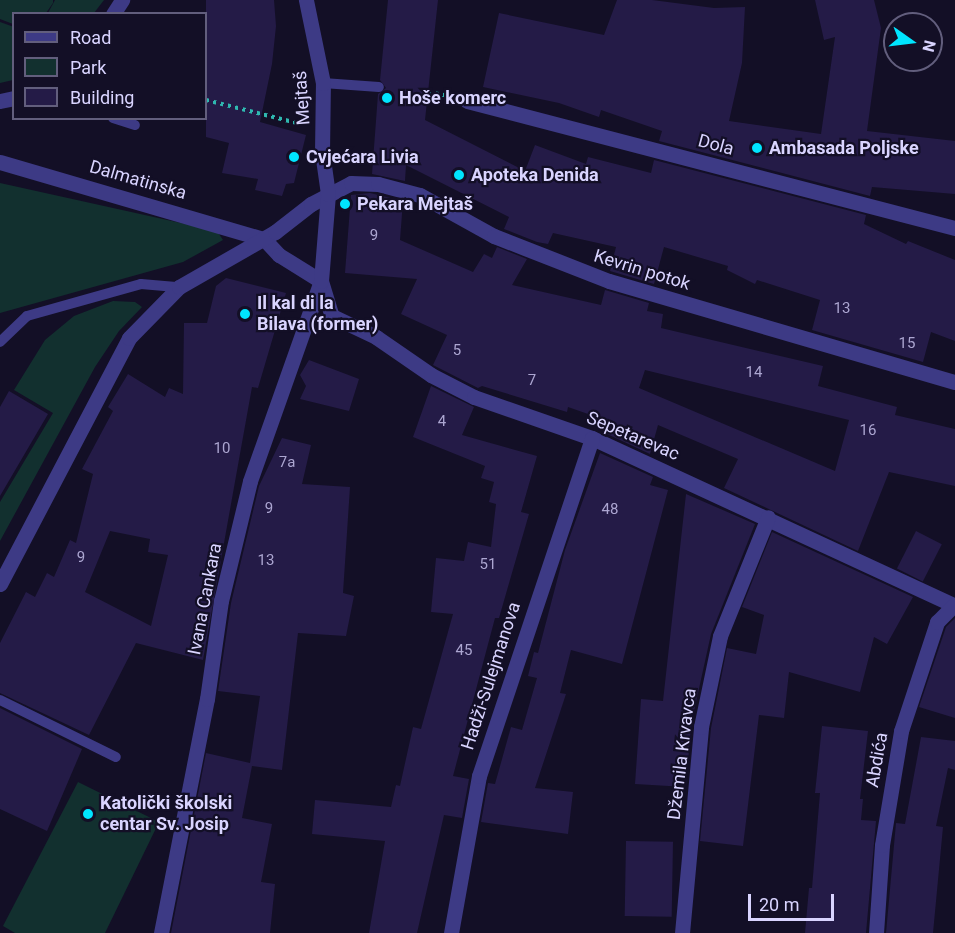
<!DOCTYPE html>
<meta charset="utf-8">
<style>
body{margin:0}
#map{position:relative;width:955px;height:933px;overflow:hidden;background:#130f26;font-family:Roboto,sans-serif}
div>[style]{position:absolute}
[style*='--x']{left:calc(var(--x)*1px);top:calc(var(--y)*1px);width:calc(var(--w)*1px);rotate:calc(var(--a)*1deg)}
.green>*{inset:0;background:#12302f}
.building>*{inset:0;background:#241b47;transform-origin:0 0}
.path>*{height:4px;margin-top:-2px;transform-origin:0;background:repeating-linear-gradient(90deg,#2fb8b0 0 3px,transparent 0 7.5px)}
.lane>*{height:10px;margin:-5px;padding:0 5px;transform-origin:5px;border-radius:5px;background:#3d3a85}
.street>*{height:15px;margin:-7.5px;padding:0 7.5px;transform-origin:7.5px;border-radius:7.5px;background:#3d3a85}
.dots>*{width:16px;height:16px;translate:-50% -50%;box-sizing:border-box;border:3px solid #130f26;border-radius:50%}
span{translate:-50% -50%;white-space:nowrap;text-align:center;line-height:1.15;-webkit-text-stroke:4.5px #130f26;paint-order:stroke}
.number-label{font-size:15px;color:#aca6d1}
.number-label span{-webkit-text-stroke-width:0}
.street-label{font-size:18px;color:#d9d4ff}
.poi-label{font-size:18px;color:#d9d4ff;font-weight:700}
.left{translate:0 -50%;text-align:left}
.legend{position:absolute;left:12px;top:12px;width:195px;height:108px;box-sizing:border-box;background:#130f26;border:2px solid #625e7d;margin:0;padding:8px 10px;list-style:none;font-size:18px;color:#d9d4ff}
.legend li{display:flex;align-items:center;gap:12px;height:30px}
.legend b{width:30px;border:2px solid #625e7d}
.north{position:absolute;left:883px;top:12px;width:60px;height:60px;box-sizing:border-box;background:#130f26;border:2px solid #625e7d;border-radius:50%;rotate:104deg;font-size:16px;font-weight:700;line-height:24px;text-align:center;color:#d9d4ff}
.north::after{content:'';display:block;margin:auto;width:21px;height:27px;background:#00e5ff;clip-path:polygon(50% 0,100% 100%,50% 72%,0 100%)}
.scale{position:absolute;left:748px;top:894px;width:86px;height:27px;box-sizing:border-box;border:3px solid #d9d4ff;border-top:0;padding-left:8px;font-size:18px;line-height:21px;white-space:nowrap;color:#d9d4ff;-webkit-text-stroke:4px #130f26;paint-order:stroke}
</style>
<div id="map">
<div class="green">
<div style="clip-path:polygon(0 0,53px 0,53px 3px,46px 13px,14px 14px,13px 24px,0 19px)"></div>
<div style="clip-path:polygon(55px 0,104px 0,94px 13px,48px 13px)"></div>
<div style="clip-path:polygon(0 22px,14px 27px,13px 80px,0 83px)"></div>
<div style="clip-path:polygon(0 183px,217px 231px,223px 240px,183px 262px,0 313px)"></div>
<div style="clip-path:polygon(113px 301px,135px 302px,142px 307px,119px 331px,95px 367px,0 541px,0 502px,53px 413px,14px 390px,45px 340px,74px 316px)"></div>
<div style="clip-path:polygon(78px 782px,159px 822px,105px 933px,15px 933px,3px 926px)"></div>
</div>
<div class="building">
<div style="clip-path:polygon(206px 0,274px 0,276px 26px,272px 64px,260px 122px,306px 135px,294px 183px,286px 184px,282px 196px,255px 190px,258px 179px,222px 173px,229px 143px,206px 137px)"></div>
<div style="clip-path:polygon(388px 0,438px 0,425px 120px,525px 171px,535px 145px,586px 164px,588px 157px,651px 173px,654px 160px,866px 215px,864px 224px,906px 244px,908px 241px,955px 260px,955px 341px,931px 332px,923px 362px,812px 330px,820px 300px,757px 280px,755px 284px,727px 270px,728px 266px,664px 247px,654px 284px,610px 271px,616px 247px,553px 233px,548px 244px,537px 242px,504px 229px,509px 217px,406px 165px,405px 181px,372px 174px,378px 94px,386px 88px,380px 80px)"></div>
<div style="clip-path:polygon(617px 0,652px 0,714px 8px,745px 7px,742px 63px,729px 121px,821px 134px,835px 37px,824px 40px,815px 0,874px 0,881px 28px,867px 131px,955px 141px,955px 194px,872px 187px,870px 196px,659px 141px,662px 131px,601px 110px,599px 117px,559px 103px,483px 87px,499px 13px,604px 35px)"></div>
<div style="clip-path:polygon(evenodd,370px 193px,403px 201px,400px 240px,473px 272px,484px 254px,492px 258px,497px 247px,527px 259px,512px 285px,601px 305px,605px 290px,649px 303px,647px 311px,663px 314px,661px 328px,823px 366px,818px 386px,897px 407px,895px 415px,955px 429px,955px 486px,889px 472px,858px 551px,724px 488px,738px 459px,658px 425px,650px 454px,607px 434px,611px 422px,568px 407px,567px 412px,482px 386px,478px 388px,433px 365px,447px 335px,401px 314px,417px 279px,345px 273px,351px 195px,370px 193px,645px 370px,849px 420px,835px 471px,639px 388px,645px 370px)"></div>
<div style="clip-path:polygon(evenodd,226px 278px,286px 293px,258px 388px,252px 387px,203px 660px,136px 643px,89px 735px,0 693px,0 643px,26px 592px,35px 597px,47px 573px,54px 577px,70px 540px,76px 543px,93px 474px,82px 469px,113px 411px,108px 407px,128px 374px,165px 397px,169px 388px,183px 394px,184px 323px,207px 323px,216px 286px,226px 278px,110px 531px,150px 539px,148px 552px,168px 555px,151px 626px,85px 592px,110px 531px)"></div>
<div style="clip-path:polygon(309px 360px,359px 379px,349px 411px,300px 399px,306px 386px,300px 375px)"></div>
<div style="clip-path:polygon(431px 386px,474px 407px,462px 435px,537px 456px,521px 512px,529px 514px,499px 618px,495px 618px,453px 776px,469px 779px,462px 818px,444px 815px,417px 933px,369px 933px,385px 841px,312px 834px,315px 800px,391px 807px,396px 785px,400px 786px,413px 727px,421px 729px,453px 614px,431px 612px,436px 558px,464px 561px,468px 542px,491px 547px,496px 504px,489px 502px,494px 482px,481px 478px,485px 466px,413px 437px)"></div>
<div style="clip-path:polygon(9px 391px,48px 414px,0 496px,0 407px)"></div>
<div style="clip-path:polygon(282px 438px,311px 445px,302px 484px,350px 487px,343px 593px,354px 596px,346px 636px,298px 633px,282px 770px,252px 766px,242px 818px,272px 824px,261px 882px,275px 884px,270px 933px,171px 933px,206px 753px,250px 763px,260px 696px,218px 691px,231px 603px,259px 486px)"></div>
<div style="clip-path:polygon(600px 453px,653px 477px,650px 485px,668px 490px,622px 664px,571px 650px,560px 693px,566px 694px,535px 788px,573px 792px,568px 834px,481px 822px,488px 783px,495px 784px,511px 727px,522px 730px,537px 678px,528px 676px,534px 652px,538px 653px,565px 550px)"></div>
<div style="clip-path:polygon(686px 494px,755px 524px,711px 634px,691px 725px,686px 787px,635px 784px,641px 699px,663px 701px)"></div>
<div style="left:916px;top:531px;width:29px;height:42px;rotate:27deg"></div>
<div style="clip-path:polygon(772px 532px,913px 597px,887px 644px,874px 637px,860px 692px,789px 672px,784px 718px,759px 715px,743px 846px,700px 841px,711px 728px,727px 648px,756px 654px,764px 615px,742px 607px)"></div>
<div style="clip-path:polygon(955px 618px,955px 718px,919px 707px,946px 627px)"></div>
<div style="clip-path:polygon(0 708px,82px 749px,47px 831px,0 809px)"></div>
<div style="clip-path:polygon(822px 726px,868px 731px,860px 799px,863px 799px,861px 820px,876px 821px,866px 933px,805px 933px,809px 888px,812px 888px,820px 793px,815px 793px)"></div>
<div style="clip-path:polygon(921px 737px,955px 741px,955px 770px,948px 768px,936px 826px,943px 827px,933px 933px,886px 933px,896px 823px,905px 824px)"></div>
<div style="left:626px;top:841px;width:47px;height:75px;rotate:1deg"></div>
</div>
<div class="path">
<div style="--x:428;--y:92;--w:20;--a:11"></div>
<div style="--x:206;--y:100;--w:98;--a:14.2"></div>
</div>
<div class="lane">
<div style="--x:323;--y:83;--w:56;--a:4.1"></div>
<div style="--x:113;--y:118;--w:23;--a:18"></div>
<div style="--x:0;--y:342;--w:37;--a:-44"></div>
<div style="--x:27;--y:316;--w:118;--a:-15.7"></div>
<div style="--x:141;--y:284;--w:38;--a:5"></div>
<div style="--x:0;--y:700;--w:129;--a:26.2"></div>
</div>
<div class="street">
<div style="--x:113;--y:14;--w:17;--a:-57"></div>
<div style="--x:0;--y:101;--w:14;--a:-12"></div>
<div style="--x:467;--y:101;--w:504;--a:14.59"></div>
<div style="--x:0;--y:162;--w:275;--a:16.3"></div>
<div style="--x:264;--y:239;--w:22;--a:47"></div>
<div style="--x:279;--y:255;--w:49;--a:31.8"></div>
<div style="--x:321;--y:281;--w:37;--a:73"></div>
<div style="--x:332;--y:316;--w:49;--a:25.5"></div>
<div style="--x:376;--y:337;--w:67;--a:34.6"></div>
<div style="--x:431;--y:375;--w:48;--a:27.1"></div>
<div style="--x:474;--y:397;--w:125;--a:19.2"></div>
<div style="--x:592;--y:438;--w:400;--a:24.8"></div>
<div style="--x:0;--y:584;--w:278;--a:-62.3"></div>
<div style="--x:129;--y:338;--w:71;--a:-45.6"></div>
<div style="--x:179;--y:287;--w:111;--a:-29.8"></div>
<div style="--x:275;--y:232;--w:46;--a:-37.9"></div>
<div style="--x:311;--y:204;--w:45;--a:-27.7"></div>
<div style="--x:351;--y:183;--w:27;--a:2"></div>
<div style="--x:378;--y:184;--w:43;--a:14.7"></div>
<div style="--x:420;--y:195;--w:85;--a:29"></div>
<div style="--x:494;--y:236;--w:123;--a:21.4"></div>
<div style="--x:609;--y:281;--w:360;--a:16.3"></div>
<div style="--x:161;--y:933;--w:238;--a:-78.9"></div>
<div style="--x:207;--y:699;--w:99;--a:-81.9"></div>
<div style="--x:221;--y:601;--w:123;--a:-76.4"></div>
<div style="--x:250;--y:481;--w:212;--a:-70.5"></div>
<div style="--x:321;--y:281;--w:87;--a:-85.4"></div>
<div style="--x:328;--y:194;--w:42;--a:-98.1"></div>
<div style="--x:322;--y:152;--w:69;--a:-89.2"></div>
<div style="--x:323;--y:83;--w:85;--a:-101.6"></div>
<div style="--x:451;--y:933;--w:159;--a:-79.9"></div>
<div style="--x:479;--y:776;--w:356;--a:-71.5"></div>
<div style="--x:682;--y:933;--w:207;--a:-84.7"></div>
<div style="--x:701;--y:727;--w:93;--a:-78.2"></div>
<div style="--x:720;--y:636;--w:128;--a:-68"></div>
<div style="--x:876;--y:933;--w:88;--a:-86.1"></div>
<div style="--x:882;--y:845;--w:116;--a:-80.5"></div>
<div style="--x:901;--y:731;--w:115;--a:-71.7"></div>
<div style="--x:937;--y:622;--w:24;--a:-45"></div>
</div>
<div class="dots">
<div style="left:387px;top:98px;background:#00e5ff"></div>
<div style="left:757px;top:148px;background:#00e5ff"></div>
<div style="left:294px;top:157px;background:#00e5ff"></div>
<div style="left:459px;top:175px;background:#00e5ff"></div>
<div style="left:345px;top:204px;background:#00e5ff"></div>
<div style="left:245px;top:314px;background:#00e5ff"></div>
<div style="left:88px;top:814px;background:#00e5ff"></div>
</div>
<div class="number-label">
<span style="left:374px;top:236px">9</span>
<span style="left:842px;top:309px">13</span>
<span style="left:907px;top:344px">15</span>
<span style="left:457px;top:351px">5</span>
<span style="left:754px;top:373px">14</span>
<span style="left:532px;top:381px">7</span>
<span style="left:442px;top:422px">4</span>
<span style="left:868px;top:431px">16</span>
<span style="left:222px;top:449px">10</span>
<span style="left:287px;top:463px">7а</span>
<span style="left:269px;top:509px">9</span>
<span style="left:610px;top:510px">48</span>
<span style="left:81px;top:558px">9</span>
<span style="left:266px;top:561px">13</span>
<span style="left:488px;top:565px">51</span>
<span style="left:464px;top:651px">45</span>
</div>
<div class="street-label">
<span style="left:302px;top:98px;rotate:-94deg">Mejtaš</span>
<span style="left:716px;top:145px;rotate:15deg">Dola</span>
<span style="left:138px;top:180px;rotate:16deg">Dalmatinska</span>
<span style="left:642px;top:270px;rotate:17deg">Kevrin potok</span>
<span style="left:633px;top:436px;rotate:23deg">Sepetarevac</span>
<span style="left:205px;top:599px;rotate:-79deg">Ivana Cankara</span>
<span style="left:491px;top:676px;rotate:-72deg">Hadži-Sulejmanova</span>
<span style="left:682px;top:754px;rotate:-83deg">Džemila Krvavca</span>
<span style="left:877px;top:760px;rotate:-80deg">Abdića</span>
</div>
<div class="poi-label">
<span class="left" style="left:399px;top:98px">Hoše komerc</span>
<span class="left" style="left:769px;top:148px">Ambasada Poljske</span>
<span class="left" style="left:306px;top:157px">Cvjećara Livia</span>
<span class="left" style="left:471px;top:175px">Apoteka Denida</span>
<span class="left" style="left:357px;top:204px">Pekara Mejtaš</span>
<span class="left" style="left:257px;top:314px">Il kal di la<br>Bilava (former)</span>
<span class="left" style="left:100px;top:814px">Katolički školski<br>centar Sv. Josip</span>
</div>
<ul class="legend">
<li><b style="height:8px;background:#3d3a85"></b>Road</li>
<li><b style="height:16px;background:#12302f"></b>Park</li>
<li><b style="height:16px;background:#241b47"></b>Building</li>
</ul>
<div class="north">N</div>
<div class="scale">20 m</div>
</div>
